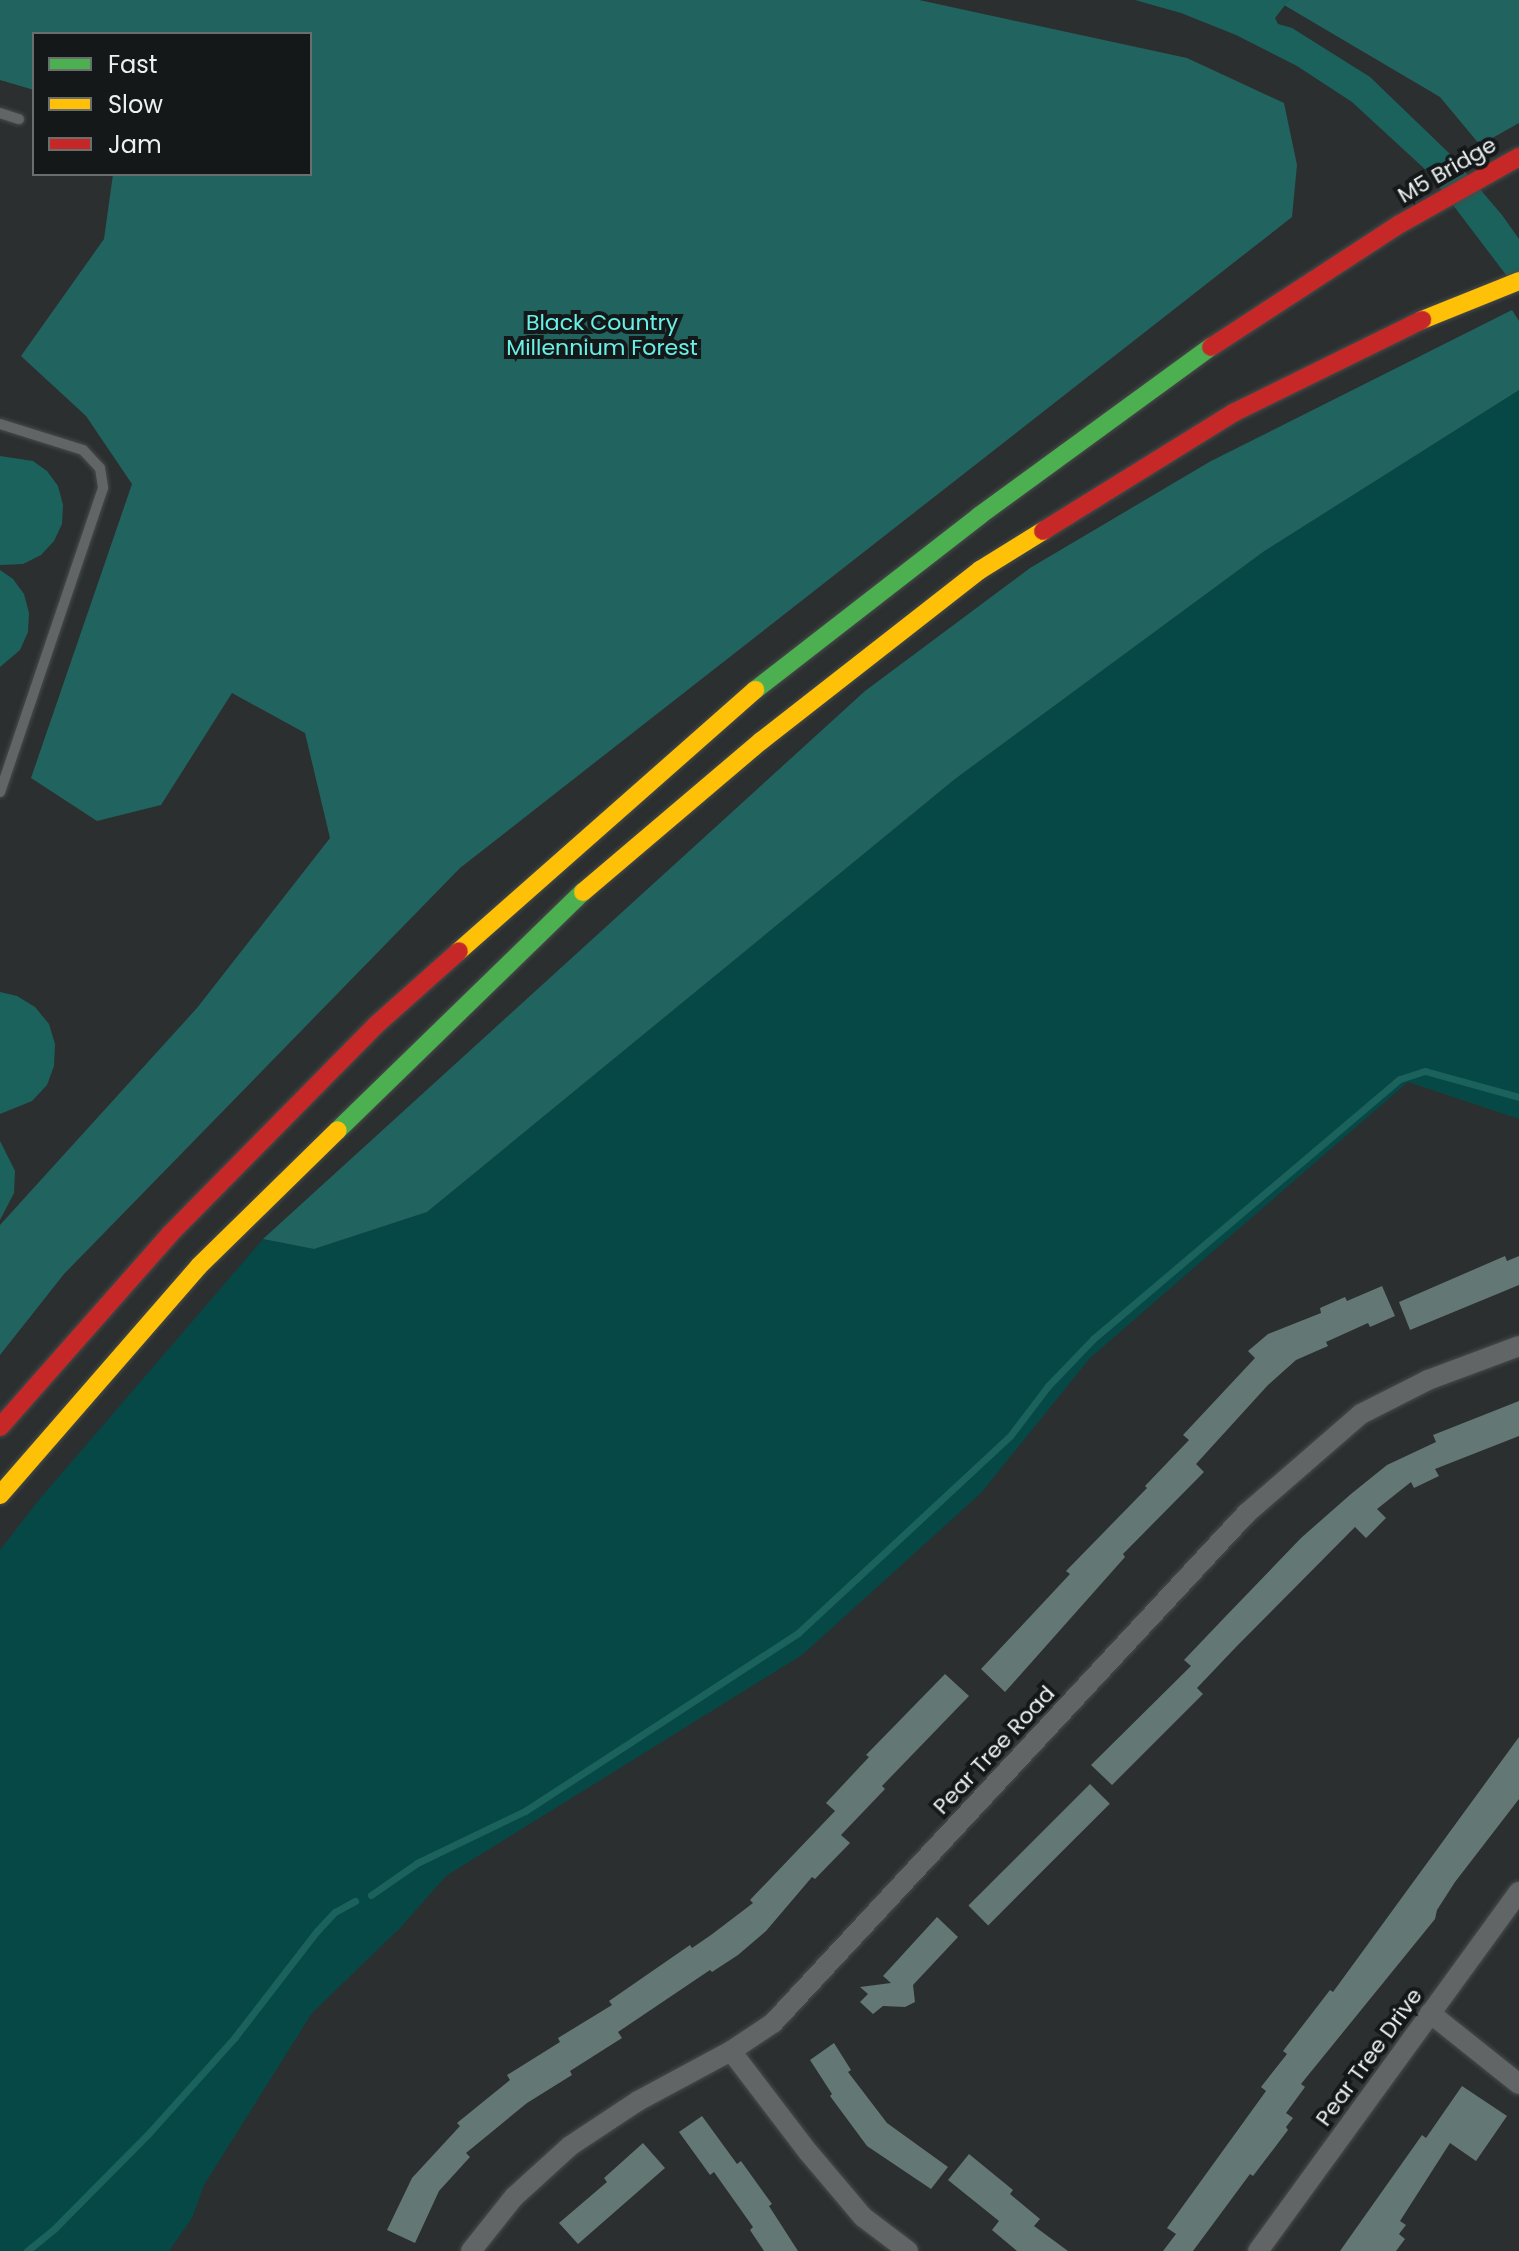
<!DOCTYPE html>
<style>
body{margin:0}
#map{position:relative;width:1519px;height:2251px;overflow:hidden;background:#2b2f2f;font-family:Poppins,sans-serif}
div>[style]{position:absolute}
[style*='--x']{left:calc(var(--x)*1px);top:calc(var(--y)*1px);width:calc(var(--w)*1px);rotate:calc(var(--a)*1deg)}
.green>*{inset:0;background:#064845}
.forest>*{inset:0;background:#21635f}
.water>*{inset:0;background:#1c625c}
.stream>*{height:7px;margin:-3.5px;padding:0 3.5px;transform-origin:3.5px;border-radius:3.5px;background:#1c625c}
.building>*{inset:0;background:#637775;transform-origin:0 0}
.roads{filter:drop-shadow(0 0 2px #474b4a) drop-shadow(0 0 2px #474b4a)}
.lane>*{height:10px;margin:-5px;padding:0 5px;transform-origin:5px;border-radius:5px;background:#626565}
.street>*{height:20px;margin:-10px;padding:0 10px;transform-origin:10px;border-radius:10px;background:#626565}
.fast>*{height:18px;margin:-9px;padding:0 9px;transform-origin:9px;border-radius:9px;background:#4caf50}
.slow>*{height:18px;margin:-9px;padding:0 9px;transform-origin:9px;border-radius:9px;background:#ffc107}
.jam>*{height:18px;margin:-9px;padding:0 9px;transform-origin:9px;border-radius:9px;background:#c62828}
span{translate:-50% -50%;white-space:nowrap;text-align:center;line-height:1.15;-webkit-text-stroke:8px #151818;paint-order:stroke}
.street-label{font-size:22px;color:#ebf0f0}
.park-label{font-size:22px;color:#68f1e7}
.legend{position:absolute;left:32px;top:32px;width:280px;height:144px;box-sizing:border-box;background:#151818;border:2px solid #6b6e6e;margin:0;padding:10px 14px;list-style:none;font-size:24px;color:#ebf0f0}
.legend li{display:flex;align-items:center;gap:16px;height:40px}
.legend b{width:40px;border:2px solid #6b6e6e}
</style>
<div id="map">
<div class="green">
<div style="clip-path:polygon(1519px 390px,1519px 1119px,1408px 1082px,1090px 1358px,981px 1493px,802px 1655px,446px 1876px,400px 1928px,312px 2013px,204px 2185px,192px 2218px,169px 2251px,0 2251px,0 1550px,38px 1501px,263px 1239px,314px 1249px,427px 1212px,955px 779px,1263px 552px)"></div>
</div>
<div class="forest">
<div style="clip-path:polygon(0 0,919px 0,1187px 58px,1284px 103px,1297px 165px,1292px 217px,460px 868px,64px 1274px,0 1355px,0 1225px,197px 1008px,330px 838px,305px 733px,232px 693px,161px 805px,97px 821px,31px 778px,132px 484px,86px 416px,21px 356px,104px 239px,113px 174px,310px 174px,310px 34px,34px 34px,34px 90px,0 80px)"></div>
<div style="clip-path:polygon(1289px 0,1519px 0,1519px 123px,1480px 145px,1440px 97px,1284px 5px)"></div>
<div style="clip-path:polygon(1512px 310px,1519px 321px,1519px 390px,1263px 552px,955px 779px,427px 1212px,314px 1249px,263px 1239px,865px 691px,1030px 568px,1211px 461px)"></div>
</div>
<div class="water">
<div style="clip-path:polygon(1135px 0,1289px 0,1275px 18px,1278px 24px,1292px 28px,1370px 77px,1450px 154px,1502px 215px,1519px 239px,1519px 292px,1428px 172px,1352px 102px,1297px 66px,1236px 35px,1181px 13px)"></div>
<div style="clip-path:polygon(0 456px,33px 461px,47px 471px,58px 486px,63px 505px,62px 524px,54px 541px,41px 555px,23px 564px,0 565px)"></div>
<div style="clip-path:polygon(0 570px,13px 579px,24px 594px,29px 613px,28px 632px,20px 650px,0 667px)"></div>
<div style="clip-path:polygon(0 992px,17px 996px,35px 1007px,49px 1024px,55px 1044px,54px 1066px,47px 1085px,32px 1101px,0 1114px)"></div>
<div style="clip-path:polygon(0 1141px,15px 1171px,14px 1193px,0 1220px)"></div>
</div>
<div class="stream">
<div style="--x:371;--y:1895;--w:56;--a:-34.8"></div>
<div style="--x:417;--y:1863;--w:120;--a:-25.7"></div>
<div style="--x:525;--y:1811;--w:326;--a:-33.1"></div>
<div style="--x:798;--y:1633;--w:289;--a:-42.9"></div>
<div style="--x:1010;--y:1436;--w:63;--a:-52.8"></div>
<div style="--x:1048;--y:1386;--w:65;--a:-46.2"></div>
<div style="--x:1093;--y:1339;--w:402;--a:-40.3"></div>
<div style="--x:1400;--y:1079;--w:26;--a:-18"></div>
<div style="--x:1425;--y:1071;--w:98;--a:15.5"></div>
<div style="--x:27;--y:2251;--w:36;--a:-39"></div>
<div style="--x:55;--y:2228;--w:134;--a:-45.3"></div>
<div style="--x:149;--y:2133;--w:129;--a:-48.1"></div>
<div style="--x:235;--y:2037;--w:134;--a:-52.3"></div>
<div style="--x:317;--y:1931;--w:26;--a:-47"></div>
<div style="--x:335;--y:1912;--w:23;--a:-29"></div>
</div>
<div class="building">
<div style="clip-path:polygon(1505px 1256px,1507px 1261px,1519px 1256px,1519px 1285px,1410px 1330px,1399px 1302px)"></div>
<div style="clip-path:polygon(1382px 1286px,1395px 1316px,1370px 1327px,1368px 1323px,1326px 1342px,1328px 1346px,1296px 1360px,1268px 1385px,1196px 1464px,1204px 1472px,1123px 1554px,1125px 1557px,1005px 1692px,981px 1669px,1070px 1574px,1066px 1571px,1147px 1488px,1145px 1486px,1189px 1440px,1183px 1435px,1255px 1358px,1248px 1351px,1268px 1334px,1321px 1313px,1320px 1308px,1345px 1297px,1347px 1301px)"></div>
<div style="clip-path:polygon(1519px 1401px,1519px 1436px,1435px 1469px,1439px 1476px,1414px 1488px,1411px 1482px,1377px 1509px,1386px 1518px,1366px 1538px,1355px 1527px,1236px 1647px,1197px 1688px,1203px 1694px,1112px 1785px,1091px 1765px,1191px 1666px,1184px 1660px,1225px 1617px,1301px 1538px,1351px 1494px,1387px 1465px,1436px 1442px,1433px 1435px)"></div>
<div style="clip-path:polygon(945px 1674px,969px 1696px,882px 1786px,885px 1789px,841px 1835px,850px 1843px,815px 1879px,812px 1877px,766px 1931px,738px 1955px,712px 1972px,710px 1970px,618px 2032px,622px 2038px,570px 2071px,572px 2075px,527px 2103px,466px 2153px,470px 2157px,439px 2191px,415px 2243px,387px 2230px,412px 2178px,460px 2126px,457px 2123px,510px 2080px,507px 2075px,560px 2042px,558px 2038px,612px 2005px,609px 2001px,690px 1945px,692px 1948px,711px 1935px,753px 1903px,750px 1900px,835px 1811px,826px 1803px,869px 1757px,866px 1755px)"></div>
<div style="clip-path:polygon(1519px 1737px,1519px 1799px,1455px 1882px,1437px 1910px,1435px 1919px,1301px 2084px,1305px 2087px,1286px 2113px,1293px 2118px,1286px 2127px,1288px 2130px,1253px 2176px,1250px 2174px,1193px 2251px,1163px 2251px,1176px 2234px,1167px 2228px,1266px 2091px,1261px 2087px,1287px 2054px,1283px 2051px,1330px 1990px,1333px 1992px)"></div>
<div style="left:1090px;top:1784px;width:28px;height:172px;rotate:45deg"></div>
<div style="clip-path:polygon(937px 1917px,958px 1937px,913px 1985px,915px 2002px,905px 2007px,883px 2006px,873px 2014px,860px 2002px,868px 1994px,860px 1987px,891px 1983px,883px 1976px)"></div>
<div style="clip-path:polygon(834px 2043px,851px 2070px,848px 2072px,887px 2123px,948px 2167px,931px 2189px,867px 2146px,830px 2096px,832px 2094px,810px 2060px)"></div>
<div style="clip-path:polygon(1462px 2086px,1507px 2116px,1476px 2161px,1450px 2143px,1400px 2221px,1406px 2225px,1399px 2234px,1405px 2239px,1396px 2251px,1340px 2251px,1422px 2135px,1426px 2138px)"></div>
<div style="clip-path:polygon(702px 2116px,737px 2164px,741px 2161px,772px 2204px,769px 2206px,798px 2251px,764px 2251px,750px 2230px,753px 2227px,714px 2172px,710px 2175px,679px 2132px)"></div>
<div style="clip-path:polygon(643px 2143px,665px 2168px,578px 2244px,559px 2223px,607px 2182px,604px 2178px)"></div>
<div style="clip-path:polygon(969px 2154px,1013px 2190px,1010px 2194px,1040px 2219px,1034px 2226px,1068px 2251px,1017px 2251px,992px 2230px,999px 2221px,948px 2180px)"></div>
</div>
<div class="roads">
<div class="lane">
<div style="--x:0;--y:113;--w:20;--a:18"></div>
<div style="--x:0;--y:424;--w:87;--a:17.4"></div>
<div style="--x:83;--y:450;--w:25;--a:47"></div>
<div style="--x:100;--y:468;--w:20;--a:81"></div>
<div style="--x:103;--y:488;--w:321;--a:108.7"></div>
</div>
<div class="street">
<div style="--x:1430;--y:2013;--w:114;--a:38.6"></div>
<div style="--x:471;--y:2251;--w:69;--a:-51.5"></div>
<div style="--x:514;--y:2197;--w:76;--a:-42.3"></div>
<div style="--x:570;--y:2146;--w:82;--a:-33.5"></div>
<div style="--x:638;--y:2101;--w:106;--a:-28.3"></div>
<div style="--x:908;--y:2251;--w:56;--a:-142.9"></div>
<div style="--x:863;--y:2217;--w:85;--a:-130.2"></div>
<div style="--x:808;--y:2152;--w:127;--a:-127.3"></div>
<div style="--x:731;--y:2051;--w:50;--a:-33.7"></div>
<div style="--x:773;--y:2023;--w:696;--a:-47.1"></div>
<div style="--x:1247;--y:1513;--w:151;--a:-41"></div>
<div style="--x:1361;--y:1414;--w:75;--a:-26.9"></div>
<div style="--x:1428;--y:1380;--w:97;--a:-20.5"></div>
<div style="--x:1258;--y:2251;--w:444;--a:-54"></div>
</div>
<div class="fast">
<div style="--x:755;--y:690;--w:284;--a:-37.8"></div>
<div style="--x:979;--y:516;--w:287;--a:-36.1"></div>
<div style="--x:338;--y:1130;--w:342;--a:-44.2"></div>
</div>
<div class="slow">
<div style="--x:1422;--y:320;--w:105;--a:-21.9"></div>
<div style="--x:583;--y:892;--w:233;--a:-40.3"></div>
<div style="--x:761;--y:741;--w:278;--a:-38"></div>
<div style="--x:980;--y:570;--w:74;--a:-31.8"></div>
<div style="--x:459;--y:951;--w:395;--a:-41.4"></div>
<div style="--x:0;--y:1495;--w:303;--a:-49"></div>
<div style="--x:199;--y:1266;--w:194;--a:-44.4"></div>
</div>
<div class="jam">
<div style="--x:1211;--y:347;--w:225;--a:-33.1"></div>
<div style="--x:1400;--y:224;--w:137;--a:-29.4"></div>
<div style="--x:1043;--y:531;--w:224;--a:-31.8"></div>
<div style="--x:1233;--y:413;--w:211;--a:-26.2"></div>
<div style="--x:0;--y:1427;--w:257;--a:-48.6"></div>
<div style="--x:170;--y:1234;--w:293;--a:-45.4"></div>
<div style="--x:376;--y:1025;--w:111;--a:-41.7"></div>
</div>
</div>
<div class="street-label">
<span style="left:1447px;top:170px;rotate:-30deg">M5 Bridge</span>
<span style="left:994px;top:1750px;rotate:-47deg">Pear Tree Road</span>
<span style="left:1369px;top:2057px;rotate:-54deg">Pear Tree Drive</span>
</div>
<div class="park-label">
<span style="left:602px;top:335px">Black Country<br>Millennium Forest</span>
</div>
<ul class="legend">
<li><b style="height:10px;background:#4caf50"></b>Fast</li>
<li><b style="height:10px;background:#ffc107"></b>Slow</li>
<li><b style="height:10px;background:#c62828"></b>Jam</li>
</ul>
</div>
